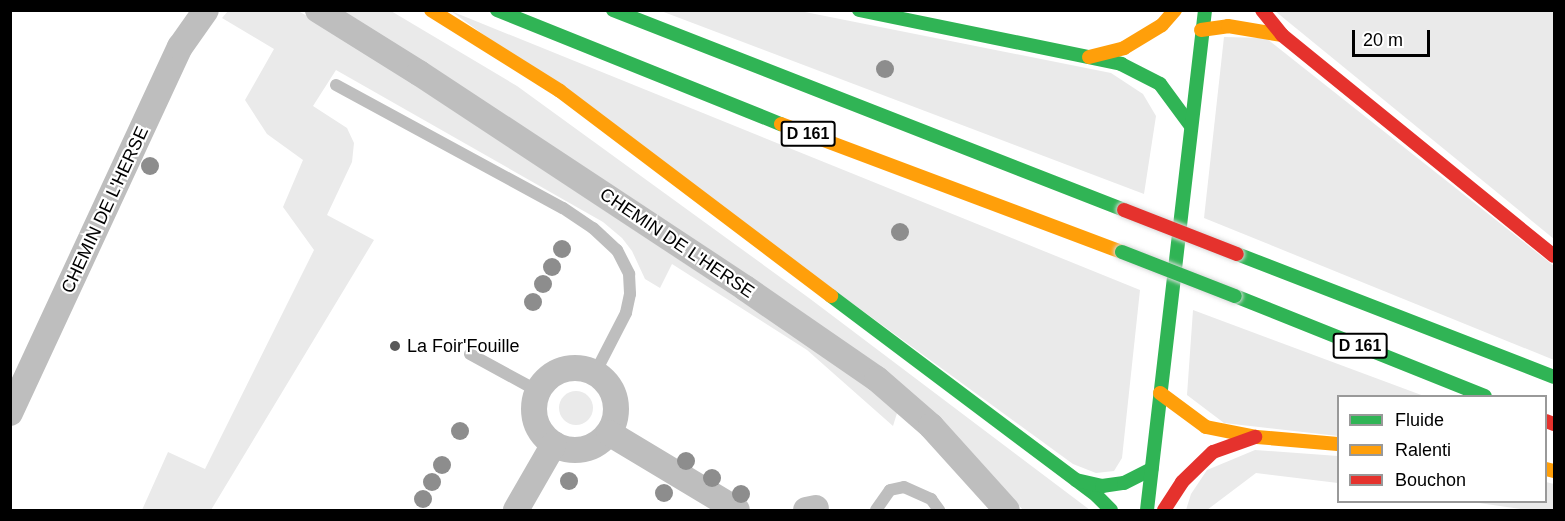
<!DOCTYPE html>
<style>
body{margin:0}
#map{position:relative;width:1565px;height:521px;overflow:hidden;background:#fff;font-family:Arial,sans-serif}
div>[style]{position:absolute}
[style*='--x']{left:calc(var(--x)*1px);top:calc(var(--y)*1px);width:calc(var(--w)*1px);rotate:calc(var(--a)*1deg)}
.green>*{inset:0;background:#eaeaea}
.round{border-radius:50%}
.lane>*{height:12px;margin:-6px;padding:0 6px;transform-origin:6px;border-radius:6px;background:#bebebe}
.street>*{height:26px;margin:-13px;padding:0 13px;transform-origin:13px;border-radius:13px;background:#bebebe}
.street>.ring{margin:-13px;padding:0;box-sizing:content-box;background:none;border:26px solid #bebebe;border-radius:50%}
.fast>*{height:14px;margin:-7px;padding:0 7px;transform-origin:7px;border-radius:7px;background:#30b455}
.slow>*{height:14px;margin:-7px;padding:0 7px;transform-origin:7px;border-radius:7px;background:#ff9f0a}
.jam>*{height:14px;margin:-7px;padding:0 7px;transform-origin:7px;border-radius:7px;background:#e5322d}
.bridges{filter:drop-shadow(0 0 2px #dbdbdb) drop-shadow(0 0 2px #dbdbdb)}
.fast-bridge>*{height:14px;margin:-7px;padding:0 7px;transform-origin:7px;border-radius:7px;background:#30b455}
.jam-bridge>*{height:14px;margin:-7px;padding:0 7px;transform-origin:7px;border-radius:7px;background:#e5322d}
.trees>*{width:18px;height:18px;margin:-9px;border-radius:50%;background:#8d8d8d}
.dots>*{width:16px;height:16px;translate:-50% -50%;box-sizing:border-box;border:3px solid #fff;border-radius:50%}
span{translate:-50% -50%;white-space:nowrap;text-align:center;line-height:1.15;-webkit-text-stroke:4.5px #fff;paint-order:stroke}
.shield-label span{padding:2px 4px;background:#fff;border:2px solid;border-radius:4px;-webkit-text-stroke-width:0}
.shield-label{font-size:16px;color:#000;font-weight:700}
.street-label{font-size:18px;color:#000}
.poi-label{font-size:18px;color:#000}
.left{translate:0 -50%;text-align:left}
.frame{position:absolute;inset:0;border:12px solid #000;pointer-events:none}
.legend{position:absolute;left:1337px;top:395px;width:210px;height:108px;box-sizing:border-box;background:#fff;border:2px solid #999;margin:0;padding:8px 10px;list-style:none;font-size:18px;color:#000}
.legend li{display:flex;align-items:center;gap:12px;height:30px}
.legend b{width:30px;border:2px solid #999}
.scale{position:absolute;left:1352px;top:30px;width:78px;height:27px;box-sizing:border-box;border:3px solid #000;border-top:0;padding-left:8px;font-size:18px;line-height:21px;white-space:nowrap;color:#000;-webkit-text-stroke:4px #fff;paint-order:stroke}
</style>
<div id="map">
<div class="green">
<div style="clip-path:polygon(228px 11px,298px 11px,331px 29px,862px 381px,898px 410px,893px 426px,807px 350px,672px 264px,660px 288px,645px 279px,632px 251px,622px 238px,603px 222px,336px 70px,313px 106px,347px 128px,354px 143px,352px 162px,327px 215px,374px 240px,211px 510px,142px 510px,168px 452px,205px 469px,314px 250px,283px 207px,303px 160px,267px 134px,245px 100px,274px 49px,222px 18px)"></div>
<div style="clip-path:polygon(342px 11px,391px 11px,517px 86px,809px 298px,1090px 510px,1023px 510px,952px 432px)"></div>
<div style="clip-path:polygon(451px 11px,1140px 290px,1122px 458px,1114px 471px,1096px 473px,1073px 464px)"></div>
<div style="clip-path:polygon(661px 11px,800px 11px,1111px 73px,1143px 94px,1156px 116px,1144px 194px)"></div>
<div style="clip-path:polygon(1275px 11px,1554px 11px,1554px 239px)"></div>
<div style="clip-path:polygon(1224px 37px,1266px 38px,1554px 266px,1554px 360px,1204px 218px)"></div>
<div style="clip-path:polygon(1193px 310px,1424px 396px,1338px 396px,1338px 436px,1224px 423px,1187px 395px)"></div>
<div class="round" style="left:559px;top:391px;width:34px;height:34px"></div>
<div style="clip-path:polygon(1255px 450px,1338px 456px,1338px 483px,1256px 473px,1207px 510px,1186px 510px,1191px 494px,1207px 470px)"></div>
<div style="clip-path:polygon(1546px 482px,1554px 484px,1554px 510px,1527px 510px,1472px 502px,1546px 502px)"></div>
</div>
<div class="lane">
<div style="--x:336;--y:85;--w:258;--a:28.5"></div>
<div style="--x:563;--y:208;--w:36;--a:34"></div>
<div style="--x:593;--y:228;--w:33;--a:43"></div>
<div style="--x:617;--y:250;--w:27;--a:63"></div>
<div style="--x:629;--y:274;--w:20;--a:87"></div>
<div style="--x:630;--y:294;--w:19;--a:102"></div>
<div style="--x:626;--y:313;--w:68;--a:117.3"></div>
<div style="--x:470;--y:354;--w:77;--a:28.6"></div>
<div style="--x:876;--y:510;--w:24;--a:-55"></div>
<div style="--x:890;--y:490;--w:14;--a:-12"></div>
<div style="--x:904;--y:487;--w:30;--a:24"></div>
<div style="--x:931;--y:499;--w:14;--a:54"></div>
</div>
<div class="street">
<div style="--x:318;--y:10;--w:119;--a:32"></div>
<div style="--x:419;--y:73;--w:391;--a:33.4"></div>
<div style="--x:745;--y:288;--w:160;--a:34.6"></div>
<div style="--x:877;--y:379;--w:72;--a:41"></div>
<div style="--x:931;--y:426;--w:113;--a:47.9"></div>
<div class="ring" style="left:534px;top:368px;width:56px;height:56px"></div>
<div style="--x:10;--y:413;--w:404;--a:-65.1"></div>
<div style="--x:180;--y:47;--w:45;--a:-54.9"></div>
<div style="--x:609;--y:433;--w:149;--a:31"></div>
<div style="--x:516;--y:510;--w:76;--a:-60.1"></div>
<div style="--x:806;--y:510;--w:10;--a:-11"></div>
</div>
<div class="fast">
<div style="--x:497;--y:10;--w:306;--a:21.9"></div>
<div style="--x:613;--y:10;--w:549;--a:21.37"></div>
<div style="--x:859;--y:10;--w:268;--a:11.6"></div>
<div style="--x:1121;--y:64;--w:44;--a:27.1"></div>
<div style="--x:1160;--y:84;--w:52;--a:53.6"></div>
<div style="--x:1237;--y:254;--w:340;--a:21.2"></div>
<div style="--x:831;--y:296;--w:333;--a:36.9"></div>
<div style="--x:1097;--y:496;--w:20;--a:45"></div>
<div style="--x:1235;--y:296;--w:269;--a:21.8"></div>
<div style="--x:1076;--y:480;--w:27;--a:13"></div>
<div style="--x:1102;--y:486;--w:22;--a:-8"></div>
<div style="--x:1124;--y:483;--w:31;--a:-27"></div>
<div style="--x:1147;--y:510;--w:503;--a:-83.38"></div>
</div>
<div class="slow">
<div style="--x:431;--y:10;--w:152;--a:32.1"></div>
<div style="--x:560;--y:91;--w:340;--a:37.1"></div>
<div style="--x:1201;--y:30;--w:27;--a:-8"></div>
<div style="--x:1228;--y:26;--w:55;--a:9.5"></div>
<div style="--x:1089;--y:57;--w:36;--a:-14"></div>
<div style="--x:1124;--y:48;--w:44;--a:-31.2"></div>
<div style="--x:1162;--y:25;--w:20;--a:-49"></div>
<div style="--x:781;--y:124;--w:364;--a:20.6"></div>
<div style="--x:1160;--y:393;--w:57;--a:36.5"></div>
<div style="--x:1206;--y:427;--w:52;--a:11.1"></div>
<div style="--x:1257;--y:437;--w:81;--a:4.9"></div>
<div style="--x:1546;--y:469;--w:8;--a:14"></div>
</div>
<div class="jam">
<div style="--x:1262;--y:10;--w:32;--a:51"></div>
<div style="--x:1282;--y:35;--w:350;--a:39.1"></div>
<div style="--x:1546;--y:421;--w:9;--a:21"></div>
<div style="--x:1164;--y:510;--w:33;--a:-57"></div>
<div style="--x:1182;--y:482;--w:43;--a:-44.1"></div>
<div style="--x:1213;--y:452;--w:45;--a:-19.7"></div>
</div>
<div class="bridges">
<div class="fast-bridge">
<div style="--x:1122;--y:252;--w:121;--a:21.3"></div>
</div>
<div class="jam-bridge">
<div style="--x:1124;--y:210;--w:121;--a:21.3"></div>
</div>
</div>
<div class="trees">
<div style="left:885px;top:69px"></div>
<div style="left:150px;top:166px"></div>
<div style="left:900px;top:232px"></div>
<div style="left:562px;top:249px"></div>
<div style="left:552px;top:267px"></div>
<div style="left:543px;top:284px"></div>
<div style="left:533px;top:302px"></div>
<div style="left:460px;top:431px"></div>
<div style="left:686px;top:461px"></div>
<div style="left:442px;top:465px"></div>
<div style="left:712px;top:478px"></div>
<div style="left:569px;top:481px"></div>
<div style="left:432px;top:482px"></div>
<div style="left:664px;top:493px"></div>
<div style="left:741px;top:494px"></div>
<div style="left:423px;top:499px"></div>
</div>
<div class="dots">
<div style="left:395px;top:346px;background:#595959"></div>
</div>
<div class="shield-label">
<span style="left:808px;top:134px">D 161</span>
<span style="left:1360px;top:346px">D 161</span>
</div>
<div class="street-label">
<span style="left:105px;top:210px;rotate:-65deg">CHEMIN DE L'HERSE</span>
<span style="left:677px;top:243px;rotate:34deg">CHEMIN DE L'HERSE</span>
</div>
<div class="poi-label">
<span class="left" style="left:407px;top:346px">La Foir'Fouille</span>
</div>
<div class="frame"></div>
<ul class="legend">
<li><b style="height:8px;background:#30b455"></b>Fluide</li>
<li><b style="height:8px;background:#ff9f0a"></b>Ralenti</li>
<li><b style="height:8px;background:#e5322d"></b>Bouchon</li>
</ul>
<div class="scale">20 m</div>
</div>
